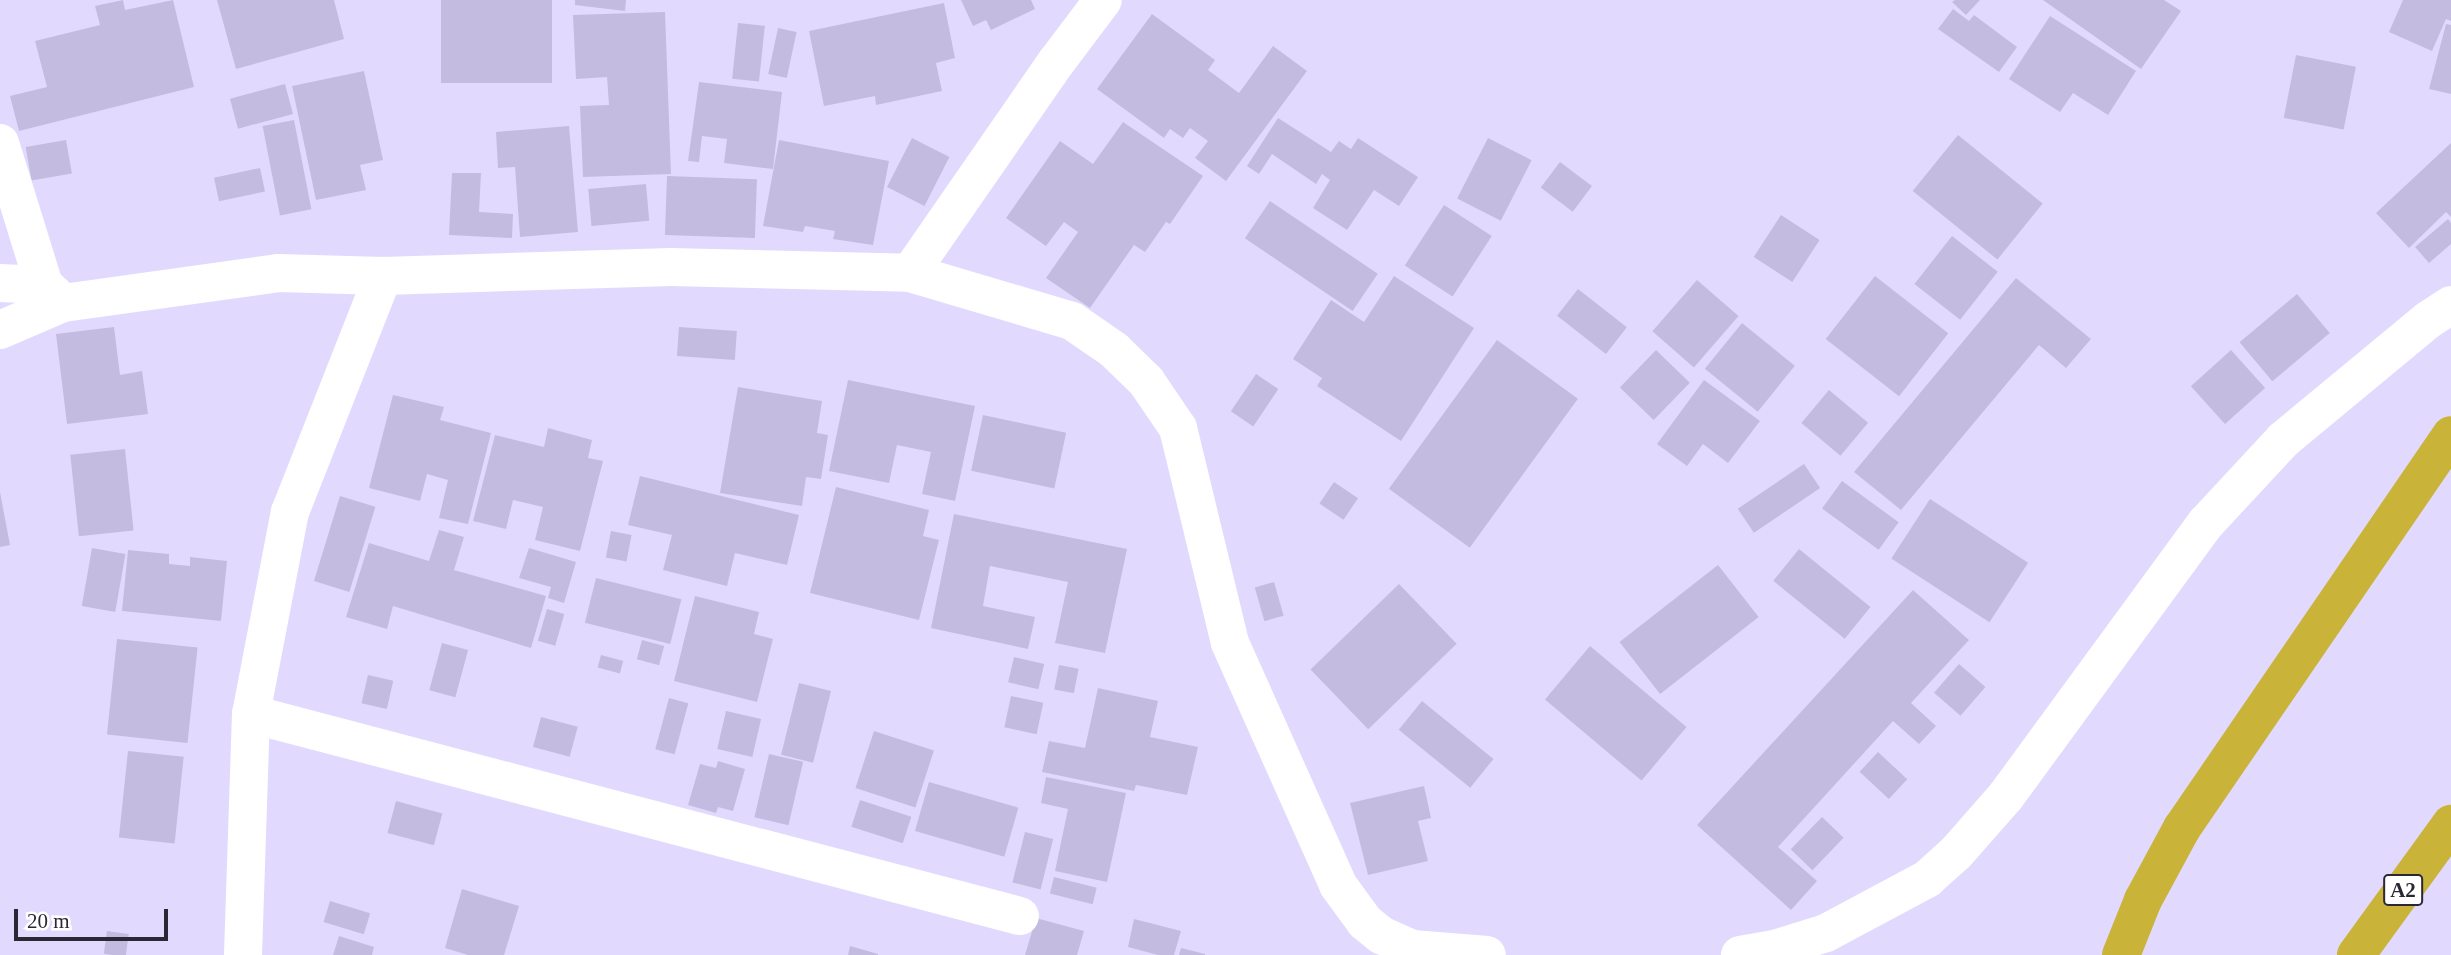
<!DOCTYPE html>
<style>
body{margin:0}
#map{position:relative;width:2451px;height:955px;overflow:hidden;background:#e2dafe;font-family:Georgia,serif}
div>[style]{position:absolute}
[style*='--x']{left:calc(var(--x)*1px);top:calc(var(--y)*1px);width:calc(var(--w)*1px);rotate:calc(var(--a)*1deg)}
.building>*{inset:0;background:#c4bce0;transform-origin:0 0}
.street>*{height:38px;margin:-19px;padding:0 19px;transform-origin:19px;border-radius:19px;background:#fff}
.highway>*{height:38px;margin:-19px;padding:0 19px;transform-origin:19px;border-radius:19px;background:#c9b338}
span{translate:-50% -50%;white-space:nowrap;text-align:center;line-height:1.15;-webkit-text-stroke:6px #fff;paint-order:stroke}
.shield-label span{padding:2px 5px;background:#fff;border:2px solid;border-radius:5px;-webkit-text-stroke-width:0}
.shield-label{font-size:21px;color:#2b2735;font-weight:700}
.scale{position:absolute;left:14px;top:909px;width:154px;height:32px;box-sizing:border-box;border:4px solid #2b2735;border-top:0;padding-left:9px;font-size:21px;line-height:24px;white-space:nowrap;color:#2b2735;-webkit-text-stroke:5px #fff;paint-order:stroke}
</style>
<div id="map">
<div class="building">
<div style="clip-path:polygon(123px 0,125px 10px,173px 0,194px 87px,19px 131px,10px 96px,47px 87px,35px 41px,100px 25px,95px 6px)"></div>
<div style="clip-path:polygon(217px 0,334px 0,344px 39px,236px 69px)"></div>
<div style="left:441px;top:0;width:111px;height:83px"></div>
<div style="clip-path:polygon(575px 0,626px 0,625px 11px,575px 5px)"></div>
<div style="clip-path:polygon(961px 0,1031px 0,1035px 9px,991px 30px,986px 20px,973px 26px)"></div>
<div style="clip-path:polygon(1955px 0,1980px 0,1966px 15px,1952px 2px)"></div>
<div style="clip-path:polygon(2043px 0,2164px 0,2181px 11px,2141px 69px)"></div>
<div style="clip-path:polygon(2403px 0,2451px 0,2451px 21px,2446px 19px,2432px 51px,2389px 32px)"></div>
<div style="clip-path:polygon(944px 3px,955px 58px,936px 63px,942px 91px,876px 105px,875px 96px,824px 106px,809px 31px)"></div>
<div style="clip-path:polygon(1953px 9px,1969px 21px,1974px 15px,2017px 47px,1999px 72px,1938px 29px)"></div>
<div style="clip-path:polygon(665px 12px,671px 174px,583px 177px,580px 106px,609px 105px,607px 77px,576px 79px,573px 15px)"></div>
<div style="clip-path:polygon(1152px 14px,1215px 60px,1208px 70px,1239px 93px,1273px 46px,1307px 71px,1226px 181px,1195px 158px,1208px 141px,1190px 128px,1183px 138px,1170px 129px,1164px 138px,1097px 89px)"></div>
<div style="clip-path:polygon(2050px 16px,2136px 71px,2108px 115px,2073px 93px,2060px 112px,2009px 79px)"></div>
<div style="left:738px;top:23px;width:27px;height:56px;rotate:6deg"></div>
<div style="clip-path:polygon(2446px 24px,2451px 25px,2451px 94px,2429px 89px)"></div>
<div style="left:778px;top:28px;width:19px;height:47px;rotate:12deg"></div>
<div style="left:2296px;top:55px;width:61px;height:64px;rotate:11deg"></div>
<div style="clip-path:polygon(364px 71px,383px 160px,360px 165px,366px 190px,316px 200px,292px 86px)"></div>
<div style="clip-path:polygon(699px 82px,782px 92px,773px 169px,724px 163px,727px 139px,702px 136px,699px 162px,688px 161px)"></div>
<div style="left:285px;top:84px;width:31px;height:57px;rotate:75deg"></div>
<div style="clip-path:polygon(1278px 118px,1331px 152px,1339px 141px,1351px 149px,1358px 138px,1418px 177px,1399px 206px,1374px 190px,1347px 230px,1313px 208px,1330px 180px,1322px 174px,1316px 184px,1272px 154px,1259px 174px,1247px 166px)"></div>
<div style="left:294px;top:120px;width:91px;height:32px;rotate:79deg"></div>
<div style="clip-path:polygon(1123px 122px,1203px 176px,1170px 224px,1166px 222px,1145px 252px,1134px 245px,1090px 308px,1046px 278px,1078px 232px,1064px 222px,1046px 246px,1006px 218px,1060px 141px,1093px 164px)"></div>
<div style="clip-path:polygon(569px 126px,578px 232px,520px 237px,515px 167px,498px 168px,496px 132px)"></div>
<div style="left:1958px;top:135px;width:109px;height:72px;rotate:39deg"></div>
<div style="left:912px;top:138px;width:42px;height:55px;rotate:27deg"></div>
<div style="left:1488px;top:138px;width:49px;height:68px;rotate:27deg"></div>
<div style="left:66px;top:140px;width:34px;height:41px;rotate:80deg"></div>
<div style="clip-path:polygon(779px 140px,889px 161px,873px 245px,833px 239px,835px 231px,805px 226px,803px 232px,763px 226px)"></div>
<div style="clip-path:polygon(2451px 143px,2451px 217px,2446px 212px,2409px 248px,2376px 213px)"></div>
<div style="left:1560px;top:162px;width:40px;height:32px;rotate:37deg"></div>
<div style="left:260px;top:168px;width:24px;height:47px;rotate:78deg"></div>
<div style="clip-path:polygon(452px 173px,481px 173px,479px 212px,513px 214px,512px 238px,449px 235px)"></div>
<div style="left:667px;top:176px;width:90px;height:59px;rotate:2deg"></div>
<div style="left:646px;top:184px;width:37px;height:58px;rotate:85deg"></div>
<div style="left:1270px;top:201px;width:130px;height:45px;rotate:34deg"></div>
<div style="left:1444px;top:205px;width:57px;height:72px;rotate:33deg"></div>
<div style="left:1781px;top:215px;width:46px;height:50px;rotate:33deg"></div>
<div style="clip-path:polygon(2448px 219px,2451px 223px,2451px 244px,2429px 263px,2415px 247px)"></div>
<div style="left:1952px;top:236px;width:58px;height:61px;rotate:38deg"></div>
<div style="clip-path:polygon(1394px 276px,1474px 328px,1401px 441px,1317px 386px,1322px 378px,1293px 359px,1331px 300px,1364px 322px)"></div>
<div style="left:1875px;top:276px;width:93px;height:80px;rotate:38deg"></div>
<div style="clip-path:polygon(2016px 278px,2091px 339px,2066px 368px,2039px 345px,1901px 510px,1854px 472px)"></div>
<div style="left:1697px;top:280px;width:55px;height:68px;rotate:41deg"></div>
<div style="left:1578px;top:289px;width:62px;height:34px;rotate:38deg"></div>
<div style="left:2297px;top:294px;width:51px;height:75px;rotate:50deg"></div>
<div style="left:1742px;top:323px;width:68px;height:59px;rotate:39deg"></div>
<div style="clip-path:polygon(114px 327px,120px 375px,142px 371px,148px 414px,67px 424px,56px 334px)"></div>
<div style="left:679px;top:327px;width:58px;height:29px;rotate:4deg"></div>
<div style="left:1497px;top:340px;width:100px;height:184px;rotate:36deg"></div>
<div style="left:1656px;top:350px;width:47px;height:52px;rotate:44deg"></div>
<div style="left:2231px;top:350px;width:51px;height:54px;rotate:48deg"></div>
<div style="left:1256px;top:374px;width:27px;height:45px;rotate:34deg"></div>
<div style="clip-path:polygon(848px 380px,975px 406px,955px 501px,922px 494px,931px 452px,897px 445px,889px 483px,829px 471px)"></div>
<div style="clip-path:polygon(1704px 380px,1760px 421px,1728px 463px,1703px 444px,1687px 466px,1657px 444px)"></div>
<div style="clip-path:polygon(738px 387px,822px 401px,817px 433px,828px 435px,821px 479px,806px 477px,802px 506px,720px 493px)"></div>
<div style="left:1829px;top:390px;width:51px;height:43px;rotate:40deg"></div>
<div style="clip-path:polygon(393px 395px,444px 407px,440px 420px,491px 433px,468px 524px,439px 518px,448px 480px,427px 474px,420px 501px,369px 488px)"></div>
<div style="left:983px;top:415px;width:85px;height:57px;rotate:12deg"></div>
<div style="clip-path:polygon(548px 428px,592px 440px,588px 458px,603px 461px,580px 551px,535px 540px,543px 507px,513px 500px,506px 529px,473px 521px,495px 435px,544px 447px)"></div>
<div style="left:125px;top:449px;width:82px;height:55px;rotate:84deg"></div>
<div style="left:1804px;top:464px;width:29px;height:80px;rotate:56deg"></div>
<div style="clip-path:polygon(640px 476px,799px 515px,787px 565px,735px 553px,727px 586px,663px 570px,672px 535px,628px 525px)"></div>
<div style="left:1842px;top:481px;width:70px;height:34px;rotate:36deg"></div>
<div style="left:1334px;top:482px;width:29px;height:26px;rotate:34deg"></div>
<div style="clip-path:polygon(836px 487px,929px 510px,923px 536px,939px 540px,919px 620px,810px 593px)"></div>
<div style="clip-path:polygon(0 492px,10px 545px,0 547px)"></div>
<div style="left:340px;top:496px;width:37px;height:89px;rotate:17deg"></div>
<div style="left:1930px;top:499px;width:117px;height:71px;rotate:33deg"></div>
<div style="clip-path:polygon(954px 514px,1127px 549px,1105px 653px,1055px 643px,1068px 582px,990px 566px,983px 606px,1035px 617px,1028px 649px,931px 628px)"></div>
<div style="clip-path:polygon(439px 530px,464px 537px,454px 570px,546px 596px,531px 648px,393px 606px,387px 629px,346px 617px,369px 543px,429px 561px)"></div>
<div style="left:611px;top:531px;width:21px;height:27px;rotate:11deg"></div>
<div style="left:92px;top:548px;width:34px;height:59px;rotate:10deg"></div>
<div style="clip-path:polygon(529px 548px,576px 562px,564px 603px,548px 598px,551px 587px,519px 578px)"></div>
<div style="left:1799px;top:549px;width:92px;height:41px;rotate:39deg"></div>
<div style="clip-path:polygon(128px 550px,169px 554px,169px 564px,190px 566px,190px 557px,227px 561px,221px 621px,122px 611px)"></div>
<div style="left:1718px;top:565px;width:66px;height:125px;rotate:52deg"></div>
<div style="left:596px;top:578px;width:88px;height:46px;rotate:14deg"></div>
<div style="left:1274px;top:582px;width:35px;height:20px;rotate:74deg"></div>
<div style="left:1399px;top:584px;width:83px;height:123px;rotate:46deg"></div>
<div style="clip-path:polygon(1913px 590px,1969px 640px,1911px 703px,1936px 726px,1919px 744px,1893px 721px,1778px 847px,1817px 881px,1791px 910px,1697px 825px)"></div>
<div style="clip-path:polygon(695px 596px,759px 612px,754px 634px,773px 639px,757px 702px,674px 681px)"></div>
<div style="left:547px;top:609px;width:18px;height:33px;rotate:16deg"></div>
<div style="left:117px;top:639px;width:81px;height:96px;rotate:6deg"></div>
<div style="left:642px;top:640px;width:23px;height:20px;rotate:15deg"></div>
<div style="left:442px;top:643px;width:27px;height:49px;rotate:15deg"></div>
<div style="left:1590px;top:646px;width:126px;height:70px;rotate:40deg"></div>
<div style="left:601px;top:655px;width:23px;height:13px;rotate:15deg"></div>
<div style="left:1014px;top:657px;width:31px;height:26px;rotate:13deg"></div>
<div style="left:1959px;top:664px;width:35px;height:38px;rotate:41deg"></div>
<div style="left:1059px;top:665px;width:20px;height:25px;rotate:11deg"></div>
<div style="left:368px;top:675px;width:26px;height:29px;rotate:13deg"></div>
<div style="left:799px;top:683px;width:33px;height:74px;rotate:14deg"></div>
<div style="clip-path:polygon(1098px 688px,1158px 701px,1150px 737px,1198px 747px,1187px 795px,1136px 785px,1134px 791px,1042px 772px,1049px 741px,1085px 748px)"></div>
<div style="left:1011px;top:696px;width:33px;height:32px;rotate:12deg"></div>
<div style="left:669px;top:698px;width:20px;height:53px;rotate:15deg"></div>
<div style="left:1422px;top:701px;width:92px;height:37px;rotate:39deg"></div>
<div style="left:726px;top:711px;width:36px;height:39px;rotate:13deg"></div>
<div style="left:541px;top:717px;width:38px;height:31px;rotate:15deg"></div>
<div style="left:874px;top:731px;width:63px;height:60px;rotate:18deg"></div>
<div style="left:128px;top:751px;width:56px;height:87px;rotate:6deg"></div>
<div style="left:1878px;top:752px;width:40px;height:27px;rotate:43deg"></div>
<div style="left:769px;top:754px;width:35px;height:65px;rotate:13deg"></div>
<div style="clip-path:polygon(718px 761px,745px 769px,733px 811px,718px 807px,716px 813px,688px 805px,700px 764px,716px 768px)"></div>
<div style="clip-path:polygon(1046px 777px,1126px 793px,1107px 882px,1055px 871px,1068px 809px,1041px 803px)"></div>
<div style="left:929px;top:782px;width:93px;height:51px;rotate:16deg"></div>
<div style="clip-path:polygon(1424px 786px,1431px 818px,1418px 821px,1428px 861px,1368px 875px,1350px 803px)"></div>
<div style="left:860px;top:800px;width:54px;height:28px;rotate:18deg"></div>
<div style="left:396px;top:801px;width:48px;height:33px;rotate:15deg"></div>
<div style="left:1822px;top:817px;width:30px;height:45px;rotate:44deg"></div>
<div style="left:1025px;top:832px;width:29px;height:52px;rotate:14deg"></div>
<div style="left:1054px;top:877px;width:44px;height:17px;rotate:14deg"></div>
<div style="clip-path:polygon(462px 889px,519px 906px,504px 955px,468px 955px,445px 948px)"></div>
<div style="left:330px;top:901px;width:42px;height:22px;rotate:17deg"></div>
<div style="clip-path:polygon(1036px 918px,1084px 931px,1077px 955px,1025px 955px)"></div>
<div style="clip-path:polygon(1134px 919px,1181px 931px,1174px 955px,1158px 955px,1128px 947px)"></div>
<div style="left:107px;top:931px;width:22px;height:23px;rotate:8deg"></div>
<div style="clip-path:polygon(339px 936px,374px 947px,372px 955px,333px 955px)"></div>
<div style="clip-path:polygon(850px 946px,878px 954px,878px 955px,848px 955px)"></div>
<div style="clip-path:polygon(1181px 948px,1205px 954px,1205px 955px,1179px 955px)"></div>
</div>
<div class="street">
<div style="--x:0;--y:143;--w:149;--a:72.8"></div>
<div style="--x:44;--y:285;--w:26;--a:43"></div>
<div style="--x:910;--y:273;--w:258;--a:-55.3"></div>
<div style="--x:1057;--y:61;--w:76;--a:-53"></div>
<div style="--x:0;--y:283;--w:44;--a:2.6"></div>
<div style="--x:0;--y:330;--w:69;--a:-23.2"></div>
<div style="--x:63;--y:303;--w:217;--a:-7.9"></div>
<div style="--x:278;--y:273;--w:105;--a:1.6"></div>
<div style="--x:383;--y:276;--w:288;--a:-1.8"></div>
<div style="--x:671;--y:267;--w:239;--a:1.4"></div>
<div style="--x:910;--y:273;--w:169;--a:16.5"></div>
<div style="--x:1072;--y:321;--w:51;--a:34.6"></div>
<div style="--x:1114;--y:350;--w:45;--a:44.1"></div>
<div style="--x:1146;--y:381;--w:57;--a:55.8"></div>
<div style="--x:1178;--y:428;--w:221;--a:76.4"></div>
<div style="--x:1230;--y:643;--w:265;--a:65.9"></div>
<div style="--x:1338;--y:885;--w:46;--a:53.9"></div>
<div style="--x:1365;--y:922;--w:21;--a:39"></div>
<div style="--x:1381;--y:935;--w:34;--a:24"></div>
<div style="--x:1412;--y:949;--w:75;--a:4.6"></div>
<div style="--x:251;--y:714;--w:795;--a:14.72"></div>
<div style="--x:243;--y:955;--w:241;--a:-88.1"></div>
<div style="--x:251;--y:714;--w:206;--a:-79.1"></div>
<div style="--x:290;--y:512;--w:254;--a:-68.5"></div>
<div style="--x:1740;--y:955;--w:39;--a:-10"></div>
<div style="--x:1778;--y:948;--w:50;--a:-17.4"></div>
<div style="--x:1826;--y:933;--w:115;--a:-28.1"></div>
<div style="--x:1927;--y:879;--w:39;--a:-42"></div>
<div style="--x:1956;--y:853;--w:76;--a:-48.7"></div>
<div style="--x:2006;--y:796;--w:338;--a:-53.8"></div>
<div style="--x:2206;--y:523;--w:113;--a:-47.1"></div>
<div style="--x:2283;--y:440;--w:188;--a:-39.6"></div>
<div style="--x:2428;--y:320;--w:27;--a:-33"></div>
</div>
<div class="highway">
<div style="--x:2121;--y:955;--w:59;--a:-68.2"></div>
<div style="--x:2143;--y:900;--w:82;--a:-61.6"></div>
<div style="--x:2182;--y:828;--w:476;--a:-55.6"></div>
<div style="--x:2356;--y:955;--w:162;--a:-54.1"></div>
</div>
<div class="shield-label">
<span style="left:2403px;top:890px">A2</span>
</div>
<div class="scale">20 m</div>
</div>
